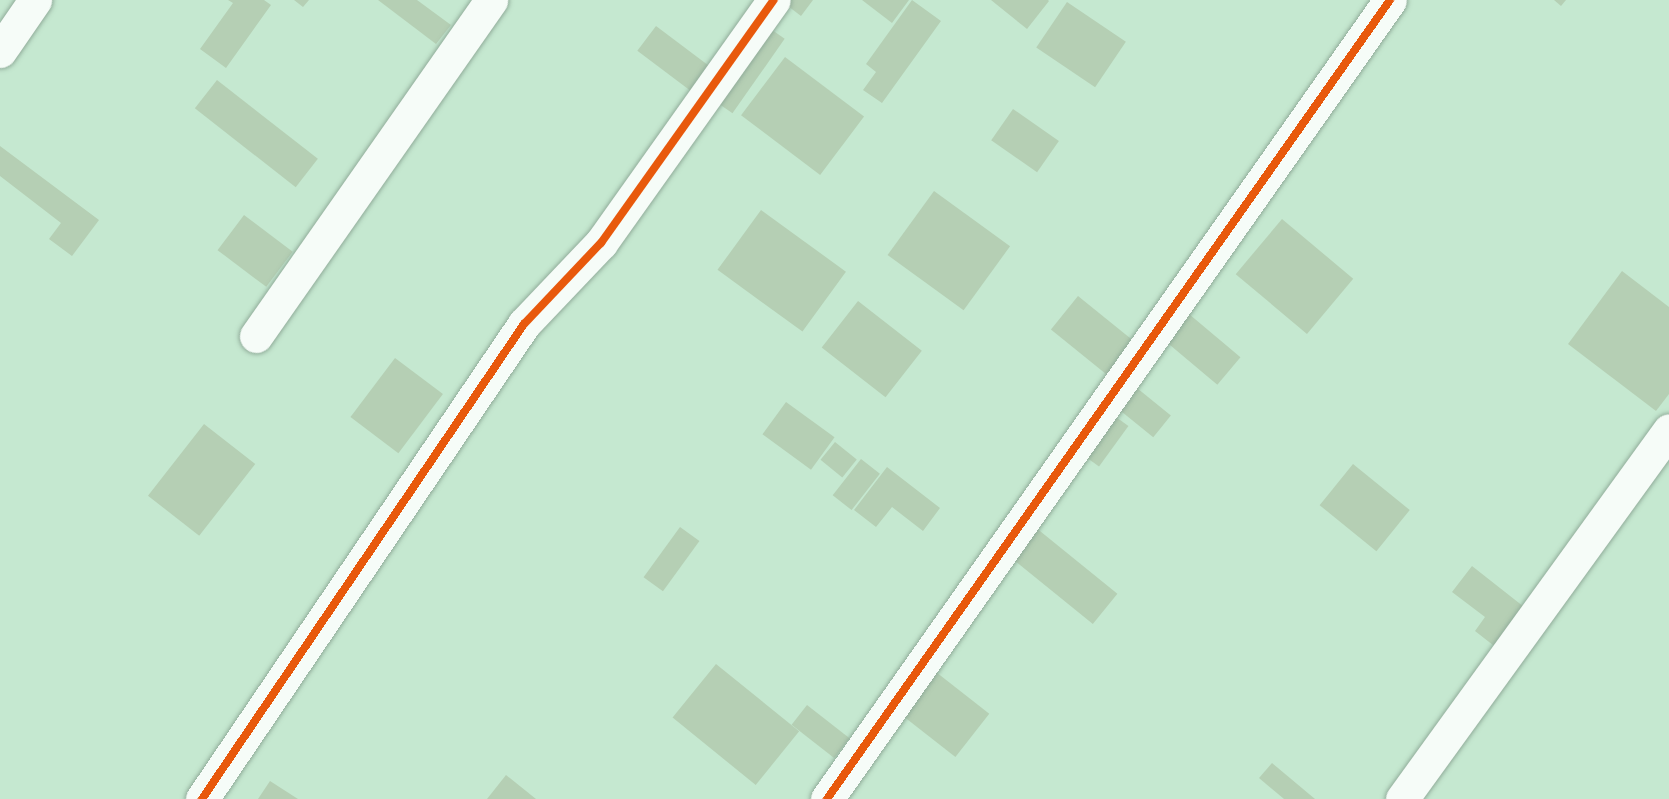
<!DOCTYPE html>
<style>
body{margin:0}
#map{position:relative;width:1669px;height:799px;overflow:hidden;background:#c5e8d0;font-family:"Noto Serif",serif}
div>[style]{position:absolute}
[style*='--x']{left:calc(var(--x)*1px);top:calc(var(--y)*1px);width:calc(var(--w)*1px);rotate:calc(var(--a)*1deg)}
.building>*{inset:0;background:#b5cfb4;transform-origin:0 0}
.roads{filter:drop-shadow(0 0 2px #91ac9a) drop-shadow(0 0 2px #91ac9a)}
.minor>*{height:33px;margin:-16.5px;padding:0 16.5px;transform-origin:16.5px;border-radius:16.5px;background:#f6fcf8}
.cycleway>*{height:8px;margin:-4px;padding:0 4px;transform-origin:4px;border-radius:4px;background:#e8590c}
span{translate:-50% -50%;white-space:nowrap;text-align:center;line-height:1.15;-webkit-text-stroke:4.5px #b7f6ca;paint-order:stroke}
</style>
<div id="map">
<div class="building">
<div style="clip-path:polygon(228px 0,264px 0,271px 5px,226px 68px,200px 49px,233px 3px)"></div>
<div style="clip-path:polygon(294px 0,309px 0,303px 7px)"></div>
<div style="clip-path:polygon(378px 0,417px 0,451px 25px,436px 44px)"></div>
<div style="clip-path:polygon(780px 0,813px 0,801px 16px)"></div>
<div style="clip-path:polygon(862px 0,909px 0,892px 23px)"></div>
<div style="clip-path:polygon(912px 0,941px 21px,882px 103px,863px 90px,876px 72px,866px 64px)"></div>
<div style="clip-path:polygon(991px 0,1048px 0,1049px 1px,1027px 29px)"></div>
<div style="clip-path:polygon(1554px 0,1566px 0,1561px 6px)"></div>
<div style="left:1067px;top:2px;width:71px;height:55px;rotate:34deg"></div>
<div style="left:765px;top:25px;width:24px;height:91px;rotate:35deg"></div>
<div style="left:656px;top:26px;width:67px;height:31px;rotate:37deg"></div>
<div style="left:785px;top:57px;width:99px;height:73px;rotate:37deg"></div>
<div style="left:217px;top:80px;width:128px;height:36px;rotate:38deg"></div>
<div style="left:1013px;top:109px;width:56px;height:38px;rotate:35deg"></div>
<div style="clip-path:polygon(0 146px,99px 220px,72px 256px,49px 239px,61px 223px,0 176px)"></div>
<div style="left:934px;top:191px;width:94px;height:79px;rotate:36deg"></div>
<div style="left:761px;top:210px;width:105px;height:74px;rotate:36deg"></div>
<div style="left:244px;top:215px;width:61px;height:44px;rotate:37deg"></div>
<div style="left:1282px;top:219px;width:93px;height:72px;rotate:40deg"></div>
<div style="clip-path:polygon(1622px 271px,1669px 307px,1669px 394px,1656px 411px,1568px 344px)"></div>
<div style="left:1078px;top:296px;width:72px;height:43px;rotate:39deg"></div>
<div style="left:858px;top:301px;width:81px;height:59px;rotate:38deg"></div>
<div style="left:1183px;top:309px;width:75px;height:36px;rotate:40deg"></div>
<div style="left:395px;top:358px;width:60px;height:74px;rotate:37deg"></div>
<div style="left:1132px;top:384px;width:50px;height:28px;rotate:39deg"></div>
<div style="left:786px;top:402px;width:60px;height:40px;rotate:36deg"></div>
<div style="left:1109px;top:412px;width:24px;height:50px;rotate:36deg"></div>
<div style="left:204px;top:424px;width:65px;height:91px;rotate:38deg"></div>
<div style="left:835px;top:442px;width:28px;height:23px;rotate:39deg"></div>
<div style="left:861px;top:459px;width:24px;height:46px;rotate:38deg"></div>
<div style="left:1353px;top:464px;width:73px;height:53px;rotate:39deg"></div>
<div style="clip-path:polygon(887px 467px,940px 508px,923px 531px,892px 507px,876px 527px,854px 510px)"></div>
<div style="left:680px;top:527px;width:24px;height:62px;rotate:36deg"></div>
<div style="left:1035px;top:527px;width:106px;height:39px;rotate:39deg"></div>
<div style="clip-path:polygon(1472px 566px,1528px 610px,1498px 649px,1475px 631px,1485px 617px,1452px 592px)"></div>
<div style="left:716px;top:664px;width:107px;height:69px;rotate:39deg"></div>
<div style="left:927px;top:665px;width:79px;height:55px;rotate:38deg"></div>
<div style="left:807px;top:705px;width:54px;height:25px;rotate:38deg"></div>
<div style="clip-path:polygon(1272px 763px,1315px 799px,1284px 799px,1259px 778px)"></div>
<div style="clip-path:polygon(506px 775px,536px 799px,487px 799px)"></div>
<div style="clip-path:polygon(270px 781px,298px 799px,258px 799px)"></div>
</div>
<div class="roads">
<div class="minor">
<div style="--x:0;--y:51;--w:62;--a:-55.5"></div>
<div style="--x:256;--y:336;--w:410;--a:-55"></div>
<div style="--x:202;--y:799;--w:574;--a:-55.87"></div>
<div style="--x:524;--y:324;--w:112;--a:-46.5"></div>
<div style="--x:601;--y:243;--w:298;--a:-54.6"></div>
<div style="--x:827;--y:799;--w:977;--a:-54.83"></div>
<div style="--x:1402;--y:799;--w:455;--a:-54.1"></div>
</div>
</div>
<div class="cycleway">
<div style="--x:202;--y:799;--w:574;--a:-55.87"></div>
<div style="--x:524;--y:324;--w:112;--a:-46.5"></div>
<div style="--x:601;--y:243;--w:298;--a:-54.6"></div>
<div style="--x:827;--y:799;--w:977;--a:-54.83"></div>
</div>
</div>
